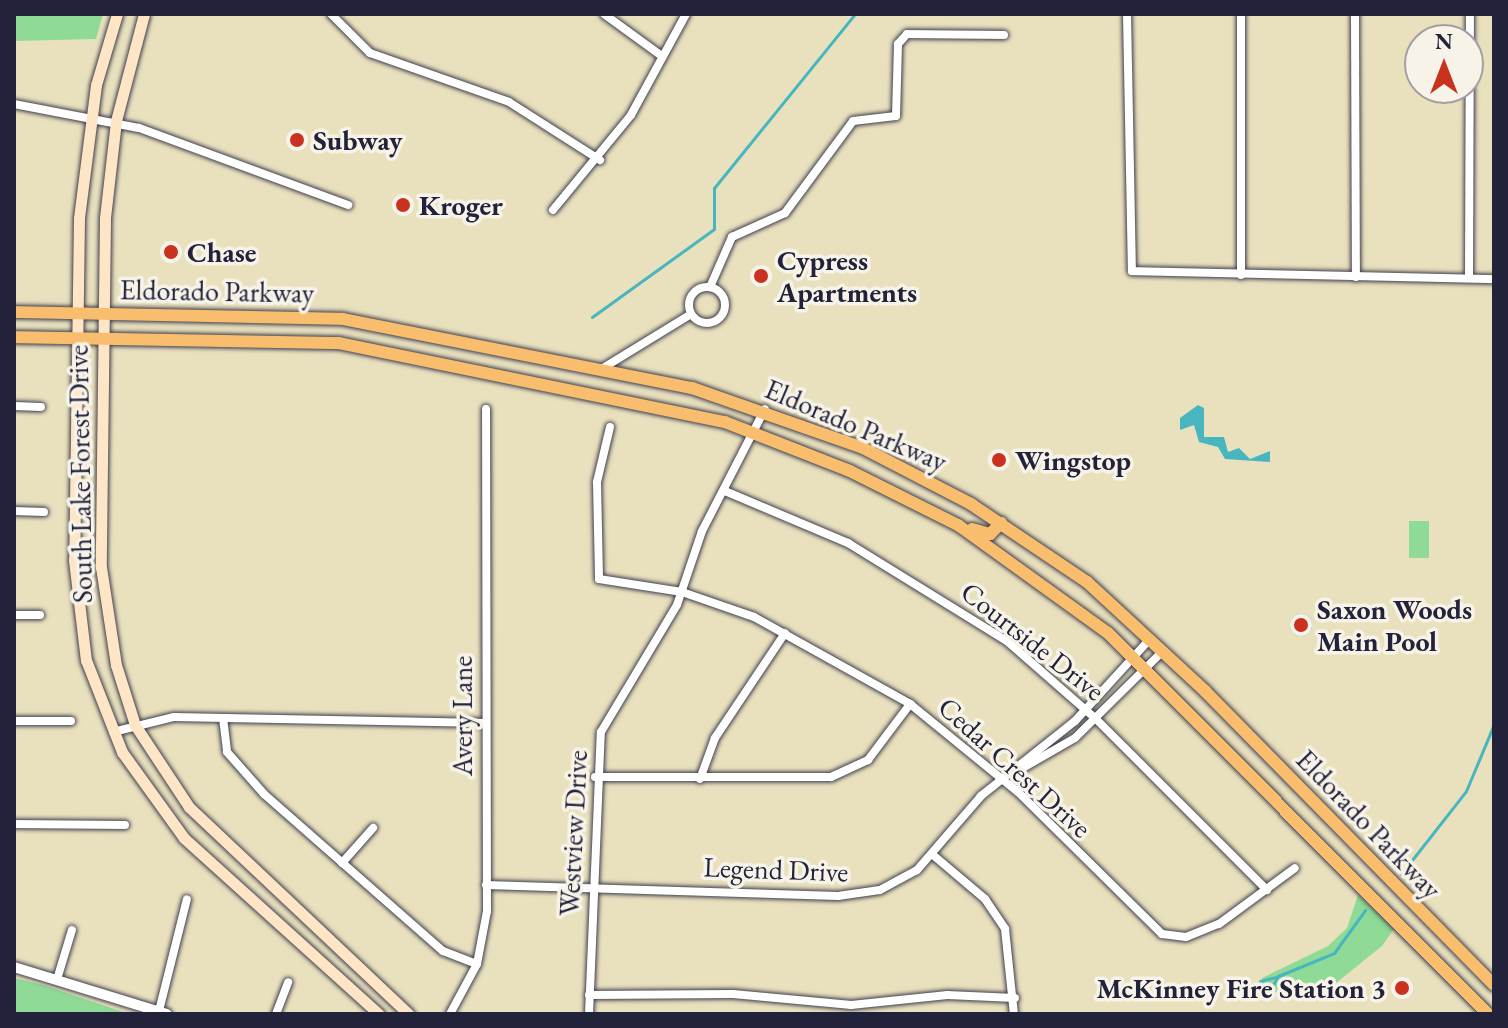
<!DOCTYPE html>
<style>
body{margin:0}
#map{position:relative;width:1508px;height:1028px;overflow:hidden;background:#e9e1be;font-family:"EB Garamond",serif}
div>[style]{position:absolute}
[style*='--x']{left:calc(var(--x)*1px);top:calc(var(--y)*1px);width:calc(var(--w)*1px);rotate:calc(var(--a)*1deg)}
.green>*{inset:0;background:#8eda96;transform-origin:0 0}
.water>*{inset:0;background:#47b6bf}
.round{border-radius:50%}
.stream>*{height:3px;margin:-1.5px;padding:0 1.5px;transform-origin:1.5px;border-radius:1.5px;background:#47b6bf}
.roads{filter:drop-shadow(0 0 2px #403f4f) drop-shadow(0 0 2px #403f4f)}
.minor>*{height:8px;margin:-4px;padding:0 4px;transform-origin:4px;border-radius:4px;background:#fff}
.minor>.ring{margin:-4px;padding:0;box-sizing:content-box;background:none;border:8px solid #fff;border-radius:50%}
.tertiary>*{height:10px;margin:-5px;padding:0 5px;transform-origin:5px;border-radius:5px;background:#fff}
.secondary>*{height:11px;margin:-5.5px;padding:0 5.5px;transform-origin:5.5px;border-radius:5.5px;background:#fde5c5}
.primary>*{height:12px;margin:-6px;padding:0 6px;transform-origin:6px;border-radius:6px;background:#f9be6d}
.dots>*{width:22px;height:22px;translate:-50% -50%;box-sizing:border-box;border:4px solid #f7f3e8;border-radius:50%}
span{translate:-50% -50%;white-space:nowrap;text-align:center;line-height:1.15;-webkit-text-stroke:7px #f7f3e8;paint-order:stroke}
.poi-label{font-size:28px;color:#22223b;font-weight:700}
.left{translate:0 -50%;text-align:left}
.right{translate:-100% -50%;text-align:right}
.street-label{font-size:28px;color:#22223b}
.frame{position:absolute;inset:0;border:16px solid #22223b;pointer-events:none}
.north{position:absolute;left:1404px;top:24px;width:80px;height:80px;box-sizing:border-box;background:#f7f3e8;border:2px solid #a29fa3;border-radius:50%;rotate:0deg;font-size:22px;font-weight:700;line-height:32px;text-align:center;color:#22223b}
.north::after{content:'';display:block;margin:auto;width:28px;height:36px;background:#c8321e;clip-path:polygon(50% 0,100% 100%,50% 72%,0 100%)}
</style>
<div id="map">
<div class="green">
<div style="clip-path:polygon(14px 14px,103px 14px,96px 39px,14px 41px)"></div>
<div style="left:1409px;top:521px;width:20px;height:37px"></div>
<div style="clip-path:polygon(1358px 895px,1394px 929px,1382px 946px,1331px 987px,1262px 994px,1262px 978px,1328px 946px,1347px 928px)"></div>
<div style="clip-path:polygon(14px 978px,43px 985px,129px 1014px,14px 1014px)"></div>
</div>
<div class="water">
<div style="clip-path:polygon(1198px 405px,1204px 408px,1204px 437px,1224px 437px,1228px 452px,1239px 448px,1250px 459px,1270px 451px,1270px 462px,1225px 459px,1218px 447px,1199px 442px,1194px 425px,1180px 430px,1180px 418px)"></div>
<div class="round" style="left:1290px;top:614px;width:22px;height:22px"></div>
</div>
<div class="stream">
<div style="--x:592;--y:317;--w:150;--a:-35.8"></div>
<div style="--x:714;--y:229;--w:41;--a:-90"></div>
<div style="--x:714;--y:188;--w:224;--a:-51"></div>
<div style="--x:1401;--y:874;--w:105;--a:-51.9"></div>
<div style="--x:1466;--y:791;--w:73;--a:-67.3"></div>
<div style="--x:1260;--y:981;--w:16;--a:-14"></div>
<div style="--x:1268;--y:994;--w:21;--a:-61"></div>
<div style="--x:1278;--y:976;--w:61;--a:-22.3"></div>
<div style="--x:1334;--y:953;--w:53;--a:-54.2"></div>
</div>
<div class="roads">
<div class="minor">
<div style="--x:331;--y:14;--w:55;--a:45"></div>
<div style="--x:370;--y:53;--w:147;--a:19.4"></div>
<div style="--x:509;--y:102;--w:108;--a:32.5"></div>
<div style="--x:604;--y:14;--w:68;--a:36"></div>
<div style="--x:1127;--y:14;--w:257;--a:88.9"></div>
<div style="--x:1132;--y:271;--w:362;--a:1.3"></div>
<div style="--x:1241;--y:14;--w:261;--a:90"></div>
<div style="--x:1355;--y:14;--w:263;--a:89.8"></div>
<div style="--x:14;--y:104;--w:127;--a:10.9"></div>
<div style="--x:139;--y:128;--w:223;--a:20.2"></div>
<div style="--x:553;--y:210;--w:123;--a:-50.6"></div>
<div style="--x:631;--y:115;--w:115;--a:-61.4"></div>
<div style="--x:1469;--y:278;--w:264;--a:-89.8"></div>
<div class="ring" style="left:689px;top:287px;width:28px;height:28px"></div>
<div style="--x:710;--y:287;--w:55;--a:-66.3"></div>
<div style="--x:732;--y:237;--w:58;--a:-24.4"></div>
<div style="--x:785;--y:213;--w:114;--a:-53.5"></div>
<div style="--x:853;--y:121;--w:43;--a:-6.6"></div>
<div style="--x:896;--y:116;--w:72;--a:-88.4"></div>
<div style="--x:898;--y:44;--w:13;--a:-48"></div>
<div style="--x:907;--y:34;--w:97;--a:0.6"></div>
<div style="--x:603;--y:368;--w:103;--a:-31.5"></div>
<div style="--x:14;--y:406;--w:27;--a:2"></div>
<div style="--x:610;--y:427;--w:57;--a:103.3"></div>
<div style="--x:597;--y:482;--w:97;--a:88.8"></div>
<div style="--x:599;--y:579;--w:84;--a:8.9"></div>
<div style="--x:682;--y:592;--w:76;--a:19.1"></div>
<div style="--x:754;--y:617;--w:179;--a:29.1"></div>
<div style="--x:910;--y:704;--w:139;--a:39.2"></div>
<div style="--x:1018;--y:792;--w:202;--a:44.6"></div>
<div style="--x:1162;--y:934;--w:24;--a:7"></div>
<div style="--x:1186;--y:937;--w:35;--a:-22"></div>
<div style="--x:1219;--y:924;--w:94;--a:-36.4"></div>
<div style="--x:725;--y:491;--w:134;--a:22.9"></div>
<div style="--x:848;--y:543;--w:188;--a:31.7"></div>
<div style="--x:1008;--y:642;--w:117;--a:41.2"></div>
<div style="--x:1096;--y:719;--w:242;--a:45"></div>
<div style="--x:14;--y:511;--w:30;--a:2"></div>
<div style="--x:14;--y:615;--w:26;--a:0"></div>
<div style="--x:223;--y:718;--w:34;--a:83"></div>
<div style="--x:227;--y:752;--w:56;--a:48.6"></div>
<div style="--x:264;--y:794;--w:238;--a:41.3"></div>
<div style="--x:443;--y:951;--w:36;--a:21"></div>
<div style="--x:14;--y:721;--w:57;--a:0"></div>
<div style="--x:113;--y:732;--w:63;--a:-13.8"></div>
<div style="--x:174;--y:717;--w:312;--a:1.1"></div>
<div style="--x:1021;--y:769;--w:62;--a:-29.9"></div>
<div style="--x:1075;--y:738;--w:124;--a:-44.7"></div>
<div style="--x:595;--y:777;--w:236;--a:0"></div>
<div style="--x:831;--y:777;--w:41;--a:-24.7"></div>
<div style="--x:868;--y:760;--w:70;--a:-53.1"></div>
<div style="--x:700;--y:779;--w:44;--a:-69.9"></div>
<div style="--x:715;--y:738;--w:126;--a:-56.3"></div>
<div style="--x:14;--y:824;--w:111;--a:0.5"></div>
<div style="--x:933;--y:855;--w:68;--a:40.2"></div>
<div style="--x:985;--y:899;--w:36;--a:56"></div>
<div style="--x:1005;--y:929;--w:85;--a:84"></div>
<div style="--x:342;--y:863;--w:47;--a:-48.5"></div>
<div style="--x:486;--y:885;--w:352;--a:1.8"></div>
<div style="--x:838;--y:896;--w:42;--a:-8.1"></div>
<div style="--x:880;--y:890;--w:42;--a:-28.4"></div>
<div style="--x:917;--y:870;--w:98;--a:-49.1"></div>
<div style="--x:981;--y:796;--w:120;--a:-38.6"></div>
<div style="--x:1075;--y:721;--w:111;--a:-47.6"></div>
<div style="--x:58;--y:976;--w:48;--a:-73.1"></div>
<div style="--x:589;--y:995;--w:144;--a:-0.4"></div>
<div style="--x:733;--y:994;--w:119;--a:5.3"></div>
<div style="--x:851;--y:1005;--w:97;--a:-5.9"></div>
<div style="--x:947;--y:995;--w:68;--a:2.5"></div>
<div style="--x:159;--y:1011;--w:115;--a:-76"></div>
<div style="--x:276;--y:1014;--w:34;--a:-69"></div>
<div style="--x:450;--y:1014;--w:57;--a:-61.6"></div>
<div style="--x:477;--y:964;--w:54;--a:-79.3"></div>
<div style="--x:487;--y:911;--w:502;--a:-90.11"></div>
<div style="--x:589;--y:1014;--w:282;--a:-87.6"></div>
<div style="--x:601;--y:732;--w:148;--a:-59.1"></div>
<div style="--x:677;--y:605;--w:78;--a:-71.3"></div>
<div style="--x:702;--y:531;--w:137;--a:-62.7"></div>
</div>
<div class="tertiary">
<div style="--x:14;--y:967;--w:160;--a:17.1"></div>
</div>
<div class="secondary">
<div style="--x:117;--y:14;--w:74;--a:106.5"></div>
<div style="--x:96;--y:85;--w:134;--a:97.3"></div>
<div style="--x:79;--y:218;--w:342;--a:90.8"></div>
<div style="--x:74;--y:560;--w:101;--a:83.2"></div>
<div style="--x:86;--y:660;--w:99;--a:68.6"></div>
<div style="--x:122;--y:752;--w:106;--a:54.2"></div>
<div style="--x:184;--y:838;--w:263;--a:42.1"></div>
<div style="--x:144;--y:14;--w:111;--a:104.7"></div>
<div style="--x:116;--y:121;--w:98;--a:96.5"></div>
<div style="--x:105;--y:218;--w:349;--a:90.7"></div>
<div style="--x:101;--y:567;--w:99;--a:81.3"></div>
<div style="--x:116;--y:665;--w:63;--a:72.4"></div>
<div style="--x:135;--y:725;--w:98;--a:56.6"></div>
<div style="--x:189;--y:807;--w:302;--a:43.3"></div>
</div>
<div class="primary">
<div style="--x:14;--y:312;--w:329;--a:1.2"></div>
<div style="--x:343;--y:319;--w:356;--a:11.2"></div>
<div style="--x:692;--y:388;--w:181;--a:19.3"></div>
<div style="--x:863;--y:448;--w:122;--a:27.4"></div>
<div style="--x:971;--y:504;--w:140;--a:33.9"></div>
<div style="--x:1087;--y:582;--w:161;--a:42.7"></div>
<div style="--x:1205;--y:691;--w:412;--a:45.5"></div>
<div style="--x:14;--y:337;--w:325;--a:1.1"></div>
<div style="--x:339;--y:343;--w:394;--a:11.6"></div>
<div style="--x:725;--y:422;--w:134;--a:21.4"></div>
<div style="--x:850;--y:471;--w:121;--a:26.6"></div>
<div style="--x:958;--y:525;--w:185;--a:35.8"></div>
<div style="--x:1108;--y:633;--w:538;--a:45.08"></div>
<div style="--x:972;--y:529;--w:19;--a:16"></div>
<div style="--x:990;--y:534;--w:16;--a:-45"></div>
</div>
</div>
<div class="dots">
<div style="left:297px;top:140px;background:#c8321e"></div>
<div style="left:403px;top:205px;background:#c8321e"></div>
<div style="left:171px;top:252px;background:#c8321e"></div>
<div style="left:761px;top:276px;background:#c8321e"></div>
<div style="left:999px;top:460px;background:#c8321e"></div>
<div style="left:1301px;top:625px;background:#c8321e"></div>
<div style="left:1402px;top:988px;background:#c8321e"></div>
</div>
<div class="poi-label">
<span class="left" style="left:313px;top:140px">Subway</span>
<span class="left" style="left:419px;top:205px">Kroger</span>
<span class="left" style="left:187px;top:252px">Chase</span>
<span class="left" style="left:777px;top:276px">Cypress<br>Apartments</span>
<span class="left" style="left:1015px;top:460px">Wingstop</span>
<span class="left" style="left:1317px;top:625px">Saxon Woods<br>Main Pool</span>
<span class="right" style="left:1386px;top:988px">McKinney Fire Station 3</span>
</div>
<div class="street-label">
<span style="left:217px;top:291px;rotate:1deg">Eldorado Parkway</span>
<span style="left:856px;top:425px;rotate:23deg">Eldorado Parkway</span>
<span style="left:80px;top:474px;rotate:-91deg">South Lake Forest Drive</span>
<span style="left:1033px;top:641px;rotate:38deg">Courtside Drive</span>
<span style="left:462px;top:716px;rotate:-90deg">Avery Lane</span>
<span style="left:1015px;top:767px;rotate:42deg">Cedar Crest Drive</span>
<span style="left:1369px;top:824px;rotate:46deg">Eldorado Parkway</span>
<span style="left:573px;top:833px;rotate:-87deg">Westview Drive</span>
<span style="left:776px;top:869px;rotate:2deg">Legend Drive</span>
</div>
<div class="frame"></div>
<div class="north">N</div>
</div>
